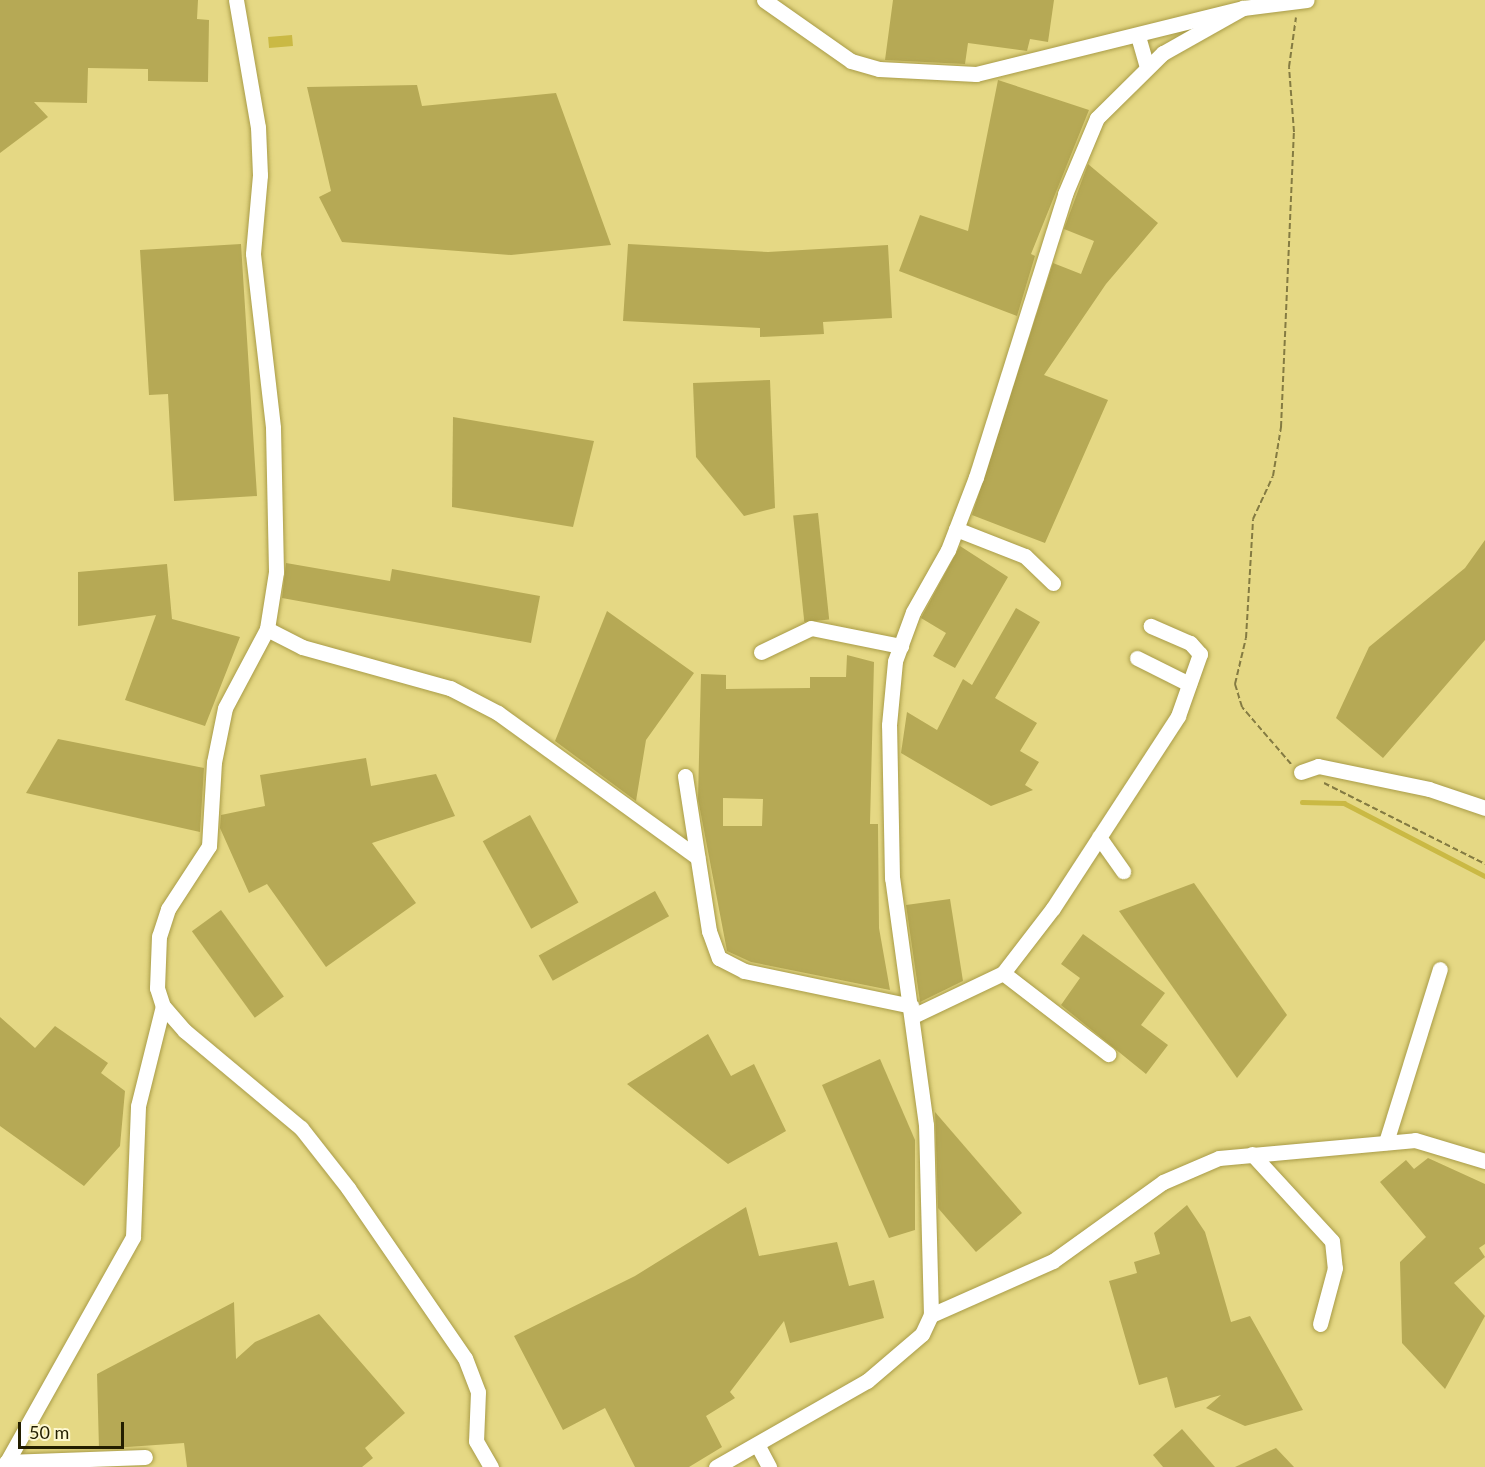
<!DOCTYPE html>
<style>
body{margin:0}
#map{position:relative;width:1485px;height:1467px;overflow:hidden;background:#e5d884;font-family:Lato,sans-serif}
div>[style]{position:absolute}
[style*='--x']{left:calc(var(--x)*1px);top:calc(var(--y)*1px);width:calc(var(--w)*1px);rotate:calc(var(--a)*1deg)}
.water>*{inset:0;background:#cab944;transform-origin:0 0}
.stream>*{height:4.5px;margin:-2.25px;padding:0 2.25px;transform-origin:2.25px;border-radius:2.25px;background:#cab944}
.building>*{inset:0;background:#b6a955;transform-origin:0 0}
.path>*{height:2px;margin-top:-1px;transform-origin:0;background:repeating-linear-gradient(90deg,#847b42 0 6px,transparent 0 9px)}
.roads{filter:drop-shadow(0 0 2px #a99c48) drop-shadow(0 0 2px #a99c48)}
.minor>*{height:15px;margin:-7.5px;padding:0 7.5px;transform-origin:7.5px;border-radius:7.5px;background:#fff}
span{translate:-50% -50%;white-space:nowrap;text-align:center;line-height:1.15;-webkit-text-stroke:4.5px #fef8d0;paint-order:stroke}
.scale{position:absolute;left:18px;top:1422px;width:106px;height:27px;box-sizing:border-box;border:3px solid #231e00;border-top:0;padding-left:8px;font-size:18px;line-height:21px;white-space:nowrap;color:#231e00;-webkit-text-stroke:4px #fef8d0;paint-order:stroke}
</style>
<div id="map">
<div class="water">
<div style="left:292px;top:35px;width:11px;height:24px;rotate:85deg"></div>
</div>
<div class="stream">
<div style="--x:1302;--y:802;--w:42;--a:1.4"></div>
<div style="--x:1344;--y:803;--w:159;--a:27.4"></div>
</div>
<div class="building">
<div style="clip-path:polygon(0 0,198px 0,197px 19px,209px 20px,208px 82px,148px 81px,148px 69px,88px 68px,87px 103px,34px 102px,48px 117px,0 153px)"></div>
<div style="clip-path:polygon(893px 0,1054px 0,1048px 42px,1030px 39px,1027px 51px,968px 43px,965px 64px,885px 60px)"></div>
<div style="clip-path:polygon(998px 80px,1089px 110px,1031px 254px,1035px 256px,1017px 316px,899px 271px,920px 215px,968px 231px)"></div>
<div style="clip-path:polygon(417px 85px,422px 106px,556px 93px,611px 245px,511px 255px,342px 242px,319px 197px,331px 191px,307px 87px)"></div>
<div style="clip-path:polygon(1088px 164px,1158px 223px,1106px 284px,1044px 375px,1108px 400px,1045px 543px,972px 515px,1053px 263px,1081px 274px,1094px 241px,1064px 229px)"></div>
<div style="clip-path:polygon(241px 244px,257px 496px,174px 501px,168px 394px,149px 395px,140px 250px)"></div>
<div style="clip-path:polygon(628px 244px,768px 252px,888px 245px,892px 318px,823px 322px,824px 334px,760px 337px,760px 328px,623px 321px)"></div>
<div style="clip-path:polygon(770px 380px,775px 508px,744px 516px,696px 457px,693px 383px)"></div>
<div style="clip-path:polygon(453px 417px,594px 441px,573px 527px,452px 507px)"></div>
<div style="left:818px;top:513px;width:107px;height:25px;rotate:84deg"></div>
<div style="clip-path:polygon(1485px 540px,1485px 640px,1383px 758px,1336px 718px,1369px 647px,1465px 568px)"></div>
<div style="clip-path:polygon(960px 546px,1008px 577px,955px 668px,933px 656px,946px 633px,921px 618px)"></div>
<div style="clip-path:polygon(286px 563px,390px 581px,392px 569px,540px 596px,531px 643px,282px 598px)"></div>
<div style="clip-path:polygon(167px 564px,172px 619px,240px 637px,205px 726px,125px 700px,156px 615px,78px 626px,78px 572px)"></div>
<div style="clip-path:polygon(1016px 608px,1040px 622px,995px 698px,1037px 723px,1020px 751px,1039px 762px,1025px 785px,1033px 790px,991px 806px,901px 753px,907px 712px,937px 730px,963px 679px,972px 685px)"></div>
<div style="clip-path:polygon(607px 611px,694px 673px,646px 740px,636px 801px,555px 741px)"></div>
<div style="clip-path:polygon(evenodd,847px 655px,874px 662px,870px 824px,878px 824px,879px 928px,890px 990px,751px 962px,727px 951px,698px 799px,701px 674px,726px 675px,726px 689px,810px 688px,810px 677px,846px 677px,847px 655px,723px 798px,763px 799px,762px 826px,723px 826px,723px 798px)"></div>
<div style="clip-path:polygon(58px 739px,204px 768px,200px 832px,26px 793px)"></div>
<div style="clip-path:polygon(366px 758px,371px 786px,436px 774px,455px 816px,372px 843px,416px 903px,326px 967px,267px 884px,249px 893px,220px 828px,221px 815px,265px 806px,260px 775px)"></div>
<div style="left:530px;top:815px;width:100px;height:54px;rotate:61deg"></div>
<div style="clip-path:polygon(1194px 883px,1287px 1015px,1237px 1078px,1119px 911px)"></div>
<div style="left:655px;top:891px;width:29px;height:133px;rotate:61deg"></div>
<div style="clip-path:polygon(950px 899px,963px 981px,920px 1002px,906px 905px)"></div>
<div style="left:221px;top:910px;width:107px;height:36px;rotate:54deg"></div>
<div style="clip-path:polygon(1083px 934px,1165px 993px,1141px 1025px,1168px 1045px,1146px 1074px,1061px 1005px,1080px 978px,1061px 964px)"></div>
<div style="clip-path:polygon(0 1017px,35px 1048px,55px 1026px,108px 1063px,101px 1073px,125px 1091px,120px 1146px,84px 1186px,0 1126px)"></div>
<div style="clip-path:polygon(708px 1034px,731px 1076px,754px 1064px,786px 1131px,728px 1164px,627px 1084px)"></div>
<div style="clip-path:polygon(880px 1059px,915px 1140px,915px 1230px,889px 1238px,822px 1085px)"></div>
<div style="clip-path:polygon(935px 1112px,1022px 1213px,976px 1252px,938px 1208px)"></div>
<div style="clip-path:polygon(1428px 1158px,1485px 1184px,1485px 1244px,1479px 1248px,1485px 1257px,1454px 1283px,1485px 1316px,1445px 1389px,1402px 1343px,1400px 1262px,1426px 1237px,1380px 1182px,1406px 1160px,1414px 1169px)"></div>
<div style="clip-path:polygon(1187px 1205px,1205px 1232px,1231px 1322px,1250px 1316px,1303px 1410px,1245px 1426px,1206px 1408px,1221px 1395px,1175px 1408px,1167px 1377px,1139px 1385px,1109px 1281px,1137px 1273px,1134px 1262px,1160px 1254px,1154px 1233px)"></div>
<div style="clip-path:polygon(746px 1207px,759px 1256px,837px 1242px,849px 1286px,874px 1280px,884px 1318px,790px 1343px,784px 1321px,730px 1392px,735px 1398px,706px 1416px,722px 1447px,689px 1467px,635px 1467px,605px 1408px,563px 1430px,514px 1336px,635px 1276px)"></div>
<div style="clip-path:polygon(234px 1302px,236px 1359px,255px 1342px,319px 1314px,405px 1413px,365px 1448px,373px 1458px,362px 1467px,187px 1467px,184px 1443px,99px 1449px,97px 1374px)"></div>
<div style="clip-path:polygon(1182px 1429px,1215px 1467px,1163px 1467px,1153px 1455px)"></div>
<div style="clip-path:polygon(1276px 1448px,1294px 1467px,1235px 1467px)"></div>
</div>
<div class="path">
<div style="--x:1291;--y:764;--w:75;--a:-130.7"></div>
<div style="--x:1242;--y:707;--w:24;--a:-107"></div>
<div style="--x:1235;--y:684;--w:47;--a:-76.6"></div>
<div style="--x:1246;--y:638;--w:119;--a:-86.6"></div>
<div style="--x:1253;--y:519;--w:47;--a:-65.1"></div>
<div style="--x:1273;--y:476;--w:50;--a:-80.7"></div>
<div style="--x:1281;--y:427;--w:295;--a:-87.5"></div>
<div style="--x:1294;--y:132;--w:65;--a:-94.4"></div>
<div style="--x:1289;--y:67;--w:50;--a:-82"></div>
<div style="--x:1324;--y:783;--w:180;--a:26.7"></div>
</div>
<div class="roads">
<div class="minor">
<div style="--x:236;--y:0;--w:129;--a:80.2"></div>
<div style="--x:258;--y:127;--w:48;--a:87.6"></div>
<div style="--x:260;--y:175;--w:79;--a:95.1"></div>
<div style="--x:253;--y:254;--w:175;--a:83.4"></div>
<div style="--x:273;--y:428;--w:144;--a:88.8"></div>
<div style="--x:276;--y:572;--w:58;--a:99"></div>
<div style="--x:267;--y:629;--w:89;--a:118"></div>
<div style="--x:225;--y:708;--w:55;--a:101.5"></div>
<div style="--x:214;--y:762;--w:84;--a:93.4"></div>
<div style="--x:209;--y:846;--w:75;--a:123.1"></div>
<div style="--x:168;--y:909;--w:28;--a:108"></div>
<div style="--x:159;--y:936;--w:52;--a:92.2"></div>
<div style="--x:157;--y:988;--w:19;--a:72"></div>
<div style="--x:163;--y:1006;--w:33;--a:49"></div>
<div style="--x:185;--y:1031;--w:151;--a:39.9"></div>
<div style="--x:301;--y:1128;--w:76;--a:51.9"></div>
<div style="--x:348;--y:1188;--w:206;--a:55.5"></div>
<div style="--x:465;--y:1358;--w:36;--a:69"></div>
<div style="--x:478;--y:1392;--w:49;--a:92.3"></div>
<div style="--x:476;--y:1441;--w:30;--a:60"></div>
<div style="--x:764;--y:0;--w:106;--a:35"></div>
<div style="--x:851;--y:61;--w:29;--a:16"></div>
<div style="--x:879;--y:69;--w:97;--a:3"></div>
<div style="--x:976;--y:74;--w:275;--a:-13.9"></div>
<div style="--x:1243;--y:8;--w:64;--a:-7.1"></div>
<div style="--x:1138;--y:36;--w:32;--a:74"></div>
<div style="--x:956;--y:529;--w:74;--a:21.4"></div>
<div style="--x:1025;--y:556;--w:39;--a:44"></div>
<div style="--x:267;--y:629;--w:39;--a:27"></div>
<div style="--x:302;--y:647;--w:154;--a:15.5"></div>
<div style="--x:450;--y:688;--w:54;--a:27.5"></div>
<div style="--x:498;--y:713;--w:246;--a:35.9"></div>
<div style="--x:761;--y:652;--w:55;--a:-25.6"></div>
<div style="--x:811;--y:628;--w:92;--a:11.3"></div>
<div style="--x:1137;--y:658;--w:58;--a:26.6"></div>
<div style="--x:1301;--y:772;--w:18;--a:-19"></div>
<div style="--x:1318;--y:766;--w:113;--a:11.7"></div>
<div style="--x:1429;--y:789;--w:59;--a:18.7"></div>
<div style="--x:685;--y:776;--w:157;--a:81.2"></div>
<div style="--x:709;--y:931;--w:29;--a:70"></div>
<div style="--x:719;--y:958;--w:28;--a:27"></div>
<div style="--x:744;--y:971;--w:171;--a:11.8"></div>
<div style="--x:1099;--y:837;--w:42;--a:54.8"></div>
<div style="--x:1003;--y:973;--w:133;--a:37.6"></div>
<div style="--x:913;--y:1016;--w:100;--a:-25.5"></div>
<div style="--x:1003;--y:973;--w:82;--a:-52.4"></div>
<div style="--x:1053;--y:908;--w:229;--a:-56.9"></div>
<div style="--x:1178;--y:716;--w:66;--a:-70.5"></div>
<div style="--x:1200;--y:654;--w:15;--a:-132"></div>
<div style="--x:1190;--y:643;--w:43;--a:-156.4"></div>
<div style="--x:1386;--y:1142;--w:181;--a:-72.7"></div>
<div style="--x:1252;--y:1154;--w:118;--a:47.4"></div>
<div style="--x:1332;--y:1241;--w:27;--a:84"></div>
<div style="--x:1335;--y:1268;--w:58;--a:105"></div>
<div style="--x:931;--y:1315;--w:133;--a:-23.9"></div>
<div style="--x:1053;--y:1261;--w:135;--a:-35.7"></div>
<div style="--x:1163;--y:1182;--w:61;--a:-23.2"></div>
<div style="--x:1219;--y:1158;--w:197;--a:-5.2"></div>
<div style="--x:1415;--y:1140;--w:73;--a:16.7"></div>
<div style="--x:758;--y:1446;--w:24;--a:62"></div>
<div style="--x:6;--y:1462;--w:139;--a:-2.1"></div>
<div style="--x:4;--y:1467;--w:264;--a:-60.7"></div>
<div style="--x:133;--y:1237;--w:131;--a:-87.8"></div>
<div style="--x:138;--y:1106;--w:103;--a:-76"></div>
<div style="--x:716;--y:1467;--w:174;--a:-29.7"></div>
<div style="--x:867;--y:1381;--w:72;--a:-40.5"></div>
<div style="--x:922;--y:1334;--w:21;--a:-65"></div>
<div style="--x:931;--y:1315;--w:190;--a:-91.5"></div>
<div style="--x:926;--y:1125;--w:249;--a:-97.8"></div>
<div style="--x:892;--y:878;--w:153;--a:-91.1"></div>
<div style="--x:889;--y:725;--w:64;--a:-84.6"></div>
<div style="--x:895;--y:661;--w:52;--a:-69.8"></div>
<div style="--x:913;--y:612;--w:71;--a:-60.6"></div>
<div style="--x:948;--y:550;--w:78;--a:-69"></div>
<div style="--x:976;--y:477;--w:297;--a:-72.5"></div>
<div style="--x:1065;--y:194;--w:82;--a:-67.2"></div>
<div style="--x:1097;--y:118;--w:93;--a:-44.6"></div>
<div style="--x:1163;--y:53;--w:92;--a:-29.4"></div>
</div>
</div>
<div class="scale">50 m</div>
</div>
